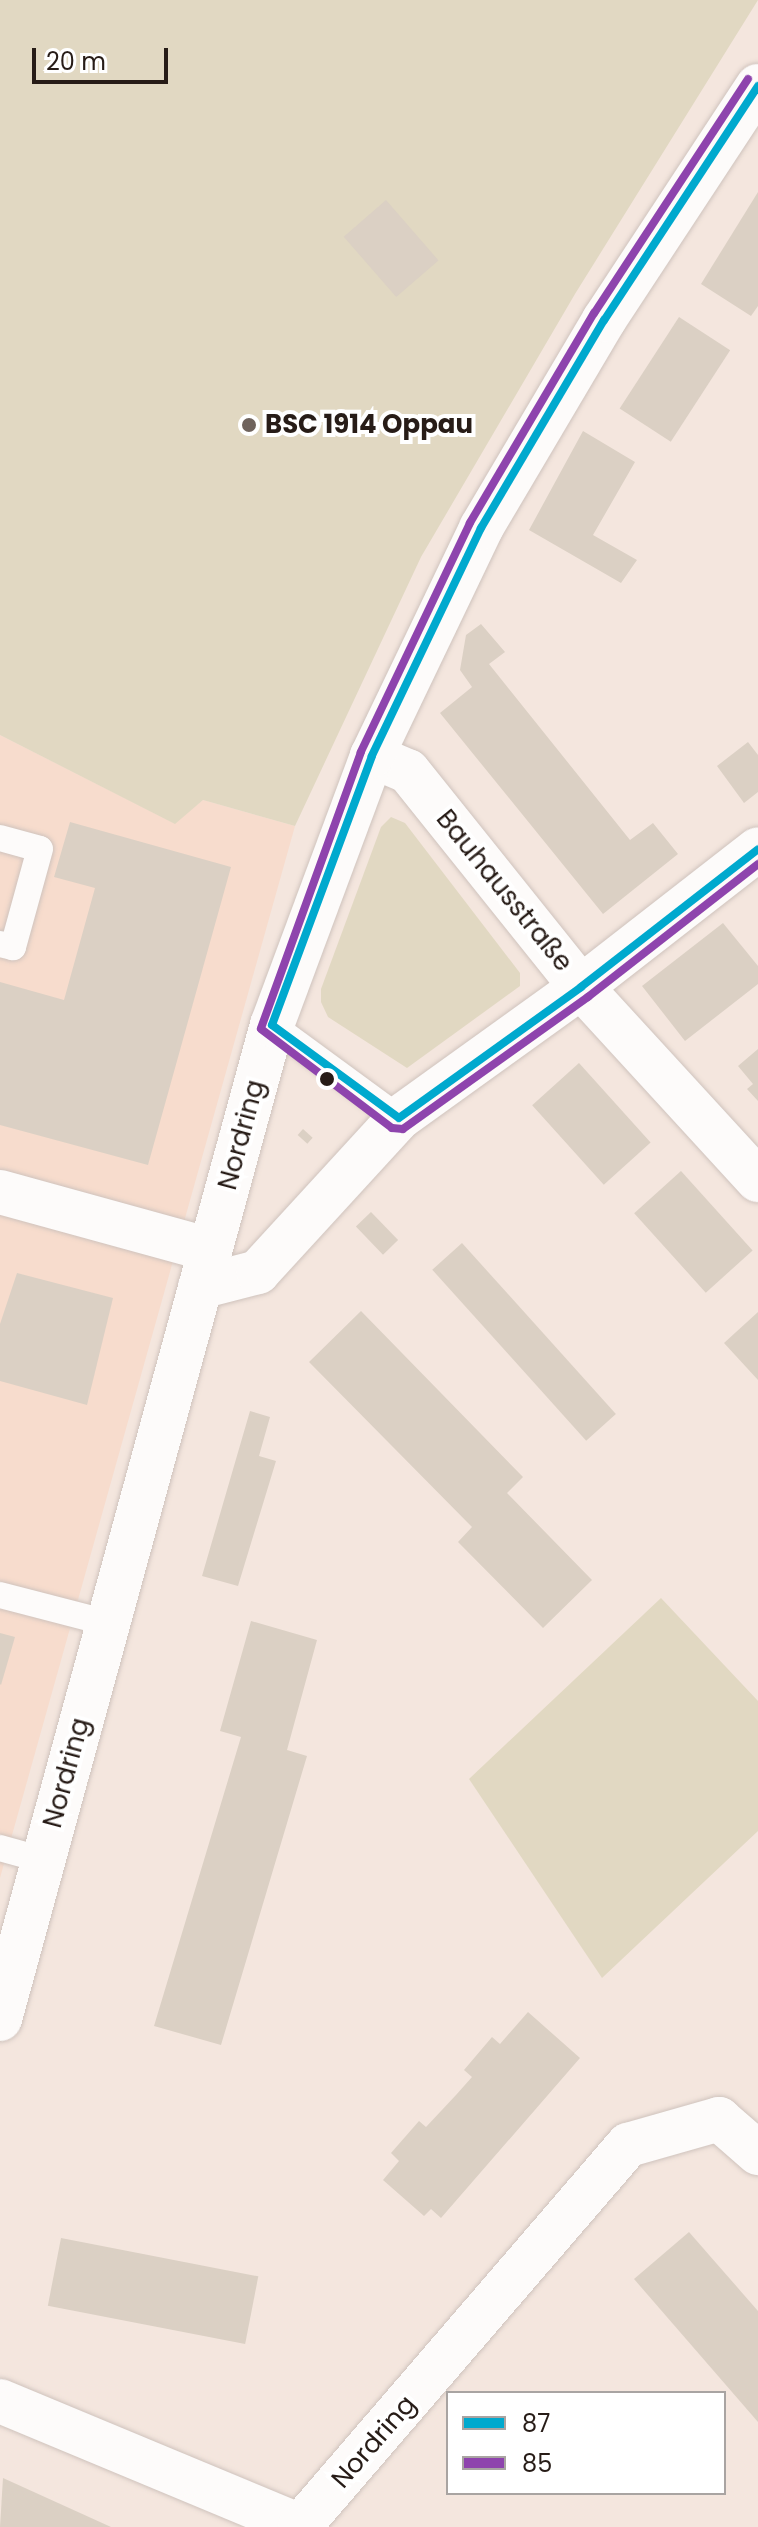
<!DOCTYPE html>
<meta charset="utf-8">
<style>
body{margin:0}
#map{position:relative;width:758px;height:2527px;overflow:hidden;background:#f4e6de;font-family:Poppins,sans-serif}
div>[style]{position:absolute}
[style*='--x']{left:calc(var(--x)*1px);top:calc(var(--y)*1px);width:calc(var(--w)*1px);rotate:calc(var(--a)*1deg)}
.built>*{inset:0;background:#f7dccd}
.green>*{inset:0;background:#e1d8c2}
.building>*{inset:0;background:#dbd0c4;transform-origin:0 0}
.roads{filter:drop-shadow(0 0 2px #cfc3bd) drop-shadow(0 0 2px #cfc3bd)}
.lane>*{height:26px;margin:-13px;padding:0 13px;transform-origin:13px;border-radius:13px;background:#fdfbfa}
.street>*{height:44px;margin:-22px;padding:0 22px;transform-origin:22px;border-radius:22px;background:#fdfbfa}
.bus-1>*{height:8px;margin:-4px;padding:0 4px;transform-origin:4px;border-radius:4px;background:#00a9ce}
.bus-2>*{height:8px;margin:-4px;padding:0 4px;transform-origin:4px;border-radius:4px;background:#8e44ad}
.dots>*{width:22px;height:22px;translate:-50% -50%;box-sizing:border-box;border:4px solid #fff;border-radius:50%}
span{translate:-50% -50%;white-space:nowrap;text-align:center;line-height:1.15;-webkit-text-stroke:8px #fff;paint-order:stroke}
.poi-label{font-size:26px;color:#271c17;font-weight:700}
.left{translate:0 -50%;text-align:left}
.street-label{font-size:26px;color:#271c17}
.legend{position:absolute;left:446px;top:2391px;width:280px;height:104px;box-sizing:border-box;background:#fff;border:2px solid #a9a4a2;margin:0;padding:10px 14px;list-style:none;font-size:24px;color:#271c17}
.legend li{display:flex;align-items:center;gap:16px;height:40px}
.legend b{width:40px;border:2px solid #a9a4a2}
.scale{position:absolute;left:32px;top:48px;width:136px;height:36px;box-sizing:border-box;border:4px solid #271c17;border-top:0;padding-left:10px;font-size:24px;line-height:28px;white-space:nowrap;color:#271c17;-webkit-text-stroke:6px #fff;paint-order:stroke}
</style>
<div id="map">
<div class="built">
<div style="clip-path:polygon(0 735px,174px 823px,203px 800px,295px 826px,0 1878px)"></div>
</div>
<div class="green">
<div style="clip-path:polygon(0 0,758px 0,575px 294px,421px 557px,295px 826px,203px 800px,175px 824px,0 735px)"></div>
<div style="clip-path:polygon(391px 817px,405px 823px,520px 973px,520px 986px,407px 1068px,328px 1017px,321px 1002px,321px 989px,381px 827px)"></div>
<div style="clip-path:polygon(661px 1598px,758px 1701px,758px 1831px,602px 1978px,469px 1779px)"></div>
</div>
<div class="building">
<div style="clip-path:polygon(758px 192px,758px 306px,751px 316px,701px 284px)"></div>
<div style="left:386px;top:200px;width:80px;height:56px;rotate:49deg"></div>
<div style="left:679px;top:317px;width:61px;height:109px;rotate:33deg"></div>
<div style="clip-path:polygon(583px 431px,635px 462px,593px 535px,637px 560px,621px 583px,529px 530px)"></div>
<div style="clip-path:polygon(481px 624px,505px 652px,489px 664px,630px 840px,653px 823px,678px 854px,603px 914px,440px 713px,472px 687px,460px 670px,466px 635px)"></div>
<div style="clip-path:polygon(748px 742px,758px 755px,758px 792px,744px 803px,717px 766px)"></div>
<div style="clip-path:polygon(70px 822px,231px 867px,148px 1165px,0 1125px,0 982px,64px 1000px,95px 888px,54px 877px)"></div>
<div style="clip-path:polygon(723px 923px,758px 966px,758px 984px,685px 1041px,642px 986px)"></div>
<div style="clip-path:polygon(758px 1049px,758px 1101px,747px 1089px,753px 1084px,738px 1066px)"></div>
<div style="left:579px;top:1063px;width:107px;height:63px;rotate:48deg"></div>
<div style="left:303px;top:1129px;width:13px;height:8px;rotate:42deg"></div>
<div style="left:681px;top:1171px;width:107px;height:63px;rotate:48deg"></div>
<div style="left:371px;top:1212px;width:39px;height:21px;rotate:46deg"></div>
<div style="left:462px;top:1243px;width:230px;height:40px;rotate:48deg"></div>
<div style="clip-path:polygon(17px 1273px,113px 1298px,87px 1405px,0 1381px,0 1324px)"></div>
<div style="clip-path:polygon(361px 1311px,523px 1477px,507px 1493px,592px 1580px,543px 1628px,458px 1542px,472px 1527px,309px 1362px)"></div>
<div style="clip-path:polygon(758px 1312px,758px 1380px,724px 1343px)"></div>
<div style="clip-path:polygon(250px 1411px,270px 1417px,259px 1456px,276px 1461px,238px 1586px,202px 1576px)"></div>
<div style="clip-path:polygon(251px 1621px,317px 1640px,287px 1750px,307px 1756px,221px 2045px,154px 2026px,241px 1737px,220px 1731px)"></div>
<div style="clip-path:polygon(0 1633px,15px 1637px,1px 1685px,0 1684px)"></div>
<div style="clip-path:polygon(528px 2012px,580px 2058px,441px 2218px,431px 2209px,424px 2216px,383px 2180px,399px 2161px,391px 2153px,419px 2121px,426px 2127px,456px 2095px,472px 2077px,464px 2070px,492px 2037px,500px 2044px)"></div>
<div style="clip-path:polygon(689px 2232px,758px 2311px,758px 2422px,634px 2279px)"></div>
<div style="left:61px;top:2238px;width:201px;height:69px;rotate:11deg"></div>
<div style="clip-path:polygon(3px 2478px,111px 2527px,0 2527px)"></div>
</div>
<div class="roads">
<div class="lane">
<div style="--x:0;--y:838;--w:41;--a:15.4"></div>
<div style="--x:40;--y:849;--w:102;--a:105.4"></div>
<div style="--x:13;--y:947;--w:13;--a:-167"></div>
<div style="--x:272;--y:1025;--w:157;--a:36.2"></div>
<div style="--x:0;--y:1595;--w:112;--a:14.5"></div>
<div style="--x:0;--y:1848;--w:45;--a:15.6"></div>
</div>
<div class="street">
<div style="--x:372;--y:756;--w:39;--a:23"></div>
<div style="--x:408;--y:771;--w:277;--a:51.3"></div>
<div style="--x:581;--y:987;--w:262;--a:47.5"></div>
<div style="--x:0;--y:1192;--w:218;--a:15.4"></div>
<div style="--x:200;--y:1287;--w:60;--a:-14.5"></div>
<div style="--x:258;--y:1272;--w:209;--a:-47.5"></div>
<div style="--x:399;--y:1118;--w:224;--a:-35.7"></div>
<div style="--x:581;--y:987;--w:224;--a:-37.9"></div>
<div style="--x:0;--y:2019;--w:1031;--a:-74.7"></div>
<div style="--x:272;--y:1025;--w:287;--a:-69.6"></div>
<div style="--x:372;--y:756;--w:253;--a:-64.4"></div>
<div style="--x:481;--y:528;--w:242;--a:-59.4"></div>
<div style="--x:604;--y:320;--w:280;--a:-56.7"></div>
<div style="--x:0;--y:2401;--w:325;--a:22.6"></div>
<div style="--x:300;--y:2526;--w:503;--a:-49.28"></div>
<div style="--x:628;--y:2145;--w:95;--a:-15.9"></div>
<div style="--x:719;--y:2119;--w:52;--a:41.1"></div>
</div>
</div>
<div class="bus-1">
<div style="--x:758;--y:86;--w:280;--a:123.3"></div>
<div style="--x:604;--y:320;--w:242;--a:120.6"></div>
<div style="--x:481;--y:528;--w:253;--a:115.6"></div>
<div style="--x:372;--y:756;--w:287;--a:110.4"></div>
<div style="--x:272;--y:1025;--w:157;--a:36.2"></div>
<div style="--x:399;--y:1118;--w:224;--a:-35.7"></div>
<div style="--x:581;--y:987;--w:224;--a:-37.9"></div>
</div>
<div class="bus-2">
<div style="--x:748;--y:79;--w:280;--a:123.3"></div>
<div style="--x:594;--y:313;--w:244;--a:120.6"></div>
<div style="--x:470;--y:523;--w:254;--a:115.5"></div>
<div style="--x:361;--y:752;--w:294;--a:109.9"></div>
<div style="--x:261;--y:1029;--w:164;--a:37.1"></div>
<div style="--x:392;--y:1128;--w:11;--a:5"></div>
<div style="--x:403;--y:1129;--w:227;--a:-35.5"></div>
<div style="--x:588;--y:997;--w:216;--a:-38"></div>
</div>
<div class="dots">
<div style="left:249px;top:425px;background:#6f635d"></div>
<div style="left:327px;top:1079px;background:#271c17"></div>
</div>
<div class="poi-label">
<span class="left" style="left:265px;top:425px">BSC 1914 Oppau</span>
</div>
<div class="street-label">
<span style="left:504px;top:891px;rotate:51deg">Bauhausstraße</span>
<span style="left:242px;top:1135px;rotate:-75deg">Nordring</span>
<span style="left:67px;top:1773px;rotate:-75deg">Nordring</span>
<span style="left:374px;top:2442px;rotate:-49deg">Nordring</span>
</div>
<ul class="legend">
<li><b style="height:10px;background:#00a9ce"></b>87</li>
<li><b style="height:10px;background:#8e44ad"></b>85</li>
</ul>
<div class="scale">20 m</div>
</div>
